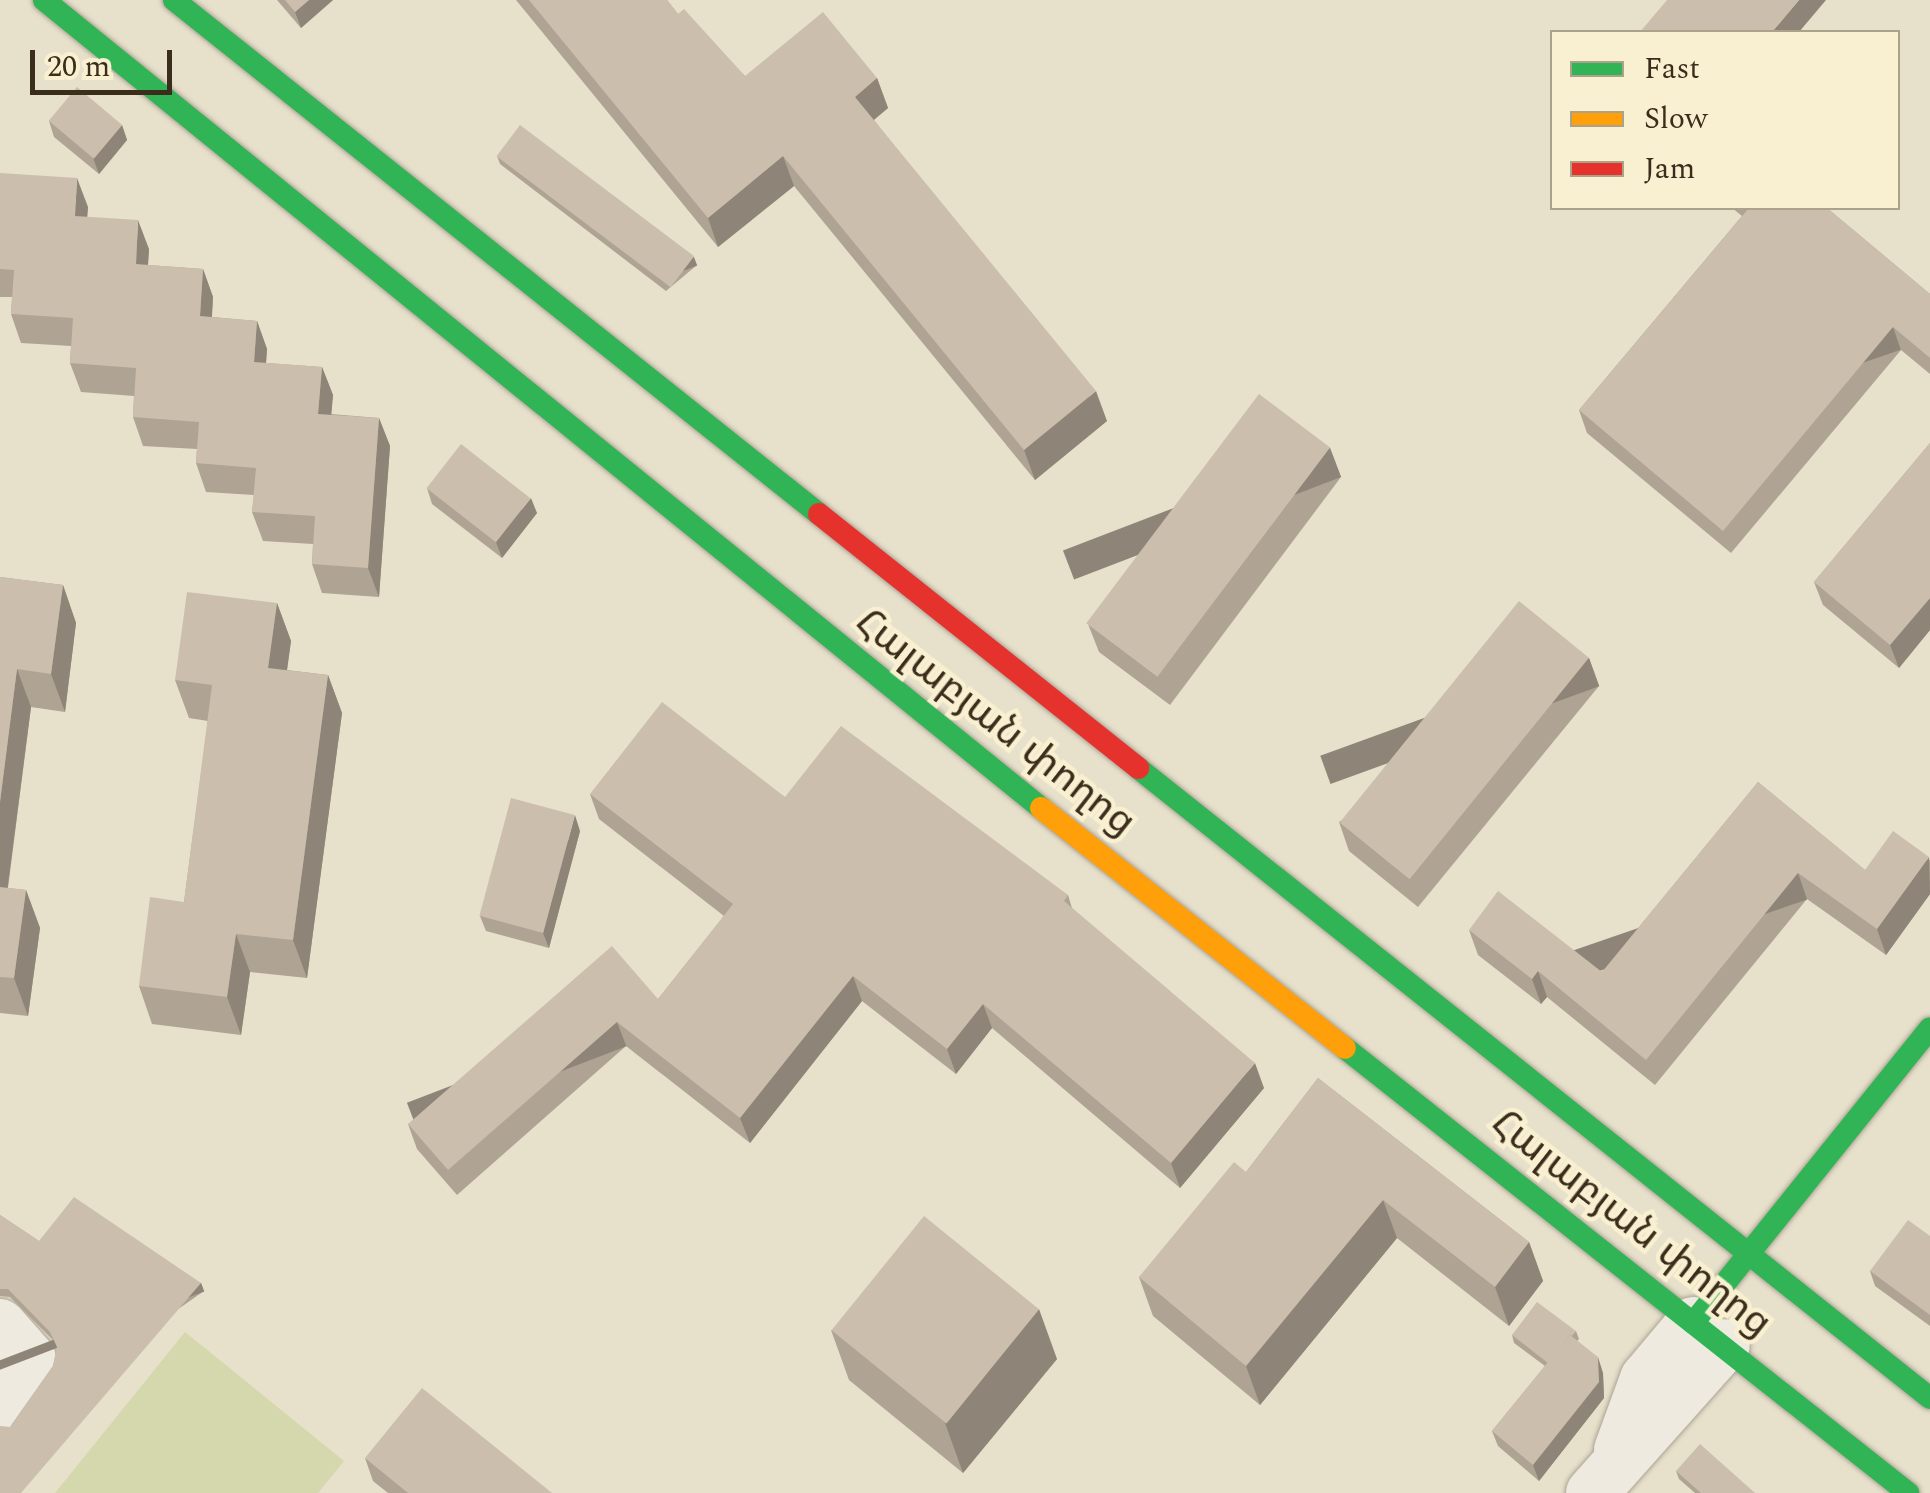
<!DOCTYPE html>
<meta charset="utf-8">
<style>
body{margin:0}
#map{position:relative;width:1930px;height:1493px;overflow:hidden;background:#e7e0cb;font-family:Spectral,"Noto Sans Armenian",serif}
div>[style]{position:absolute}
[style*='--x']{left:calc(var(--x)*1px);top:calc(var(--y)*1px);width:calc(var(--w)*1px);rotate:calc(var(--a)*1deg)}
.green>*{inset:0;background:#d4d8ac}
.roads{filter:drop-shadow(0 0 2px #aca495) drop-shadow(0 0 2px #aca495)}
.street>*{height:52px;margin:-26px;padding:0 26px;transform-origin:26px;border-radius:26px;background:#eeeadf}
.fast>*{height:22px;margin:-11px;padding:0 11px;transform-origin:11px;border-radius:11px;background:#30b455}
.slow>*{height:22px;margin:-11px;padding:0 11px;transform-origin:11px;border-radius:11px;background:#ff9f0a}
.jam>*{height:22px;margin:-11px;padding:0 11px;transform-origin:11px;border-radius:11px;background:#e5322d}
.wall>*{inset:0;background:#afa394}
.shaded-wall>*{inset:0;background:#8e8578;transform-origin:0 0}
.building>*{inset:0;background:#cbbeac;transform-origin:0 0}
span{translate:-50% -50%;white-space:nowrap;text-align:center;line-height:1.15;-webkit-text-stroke:9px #f8f0d1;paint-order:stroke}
.street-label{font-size:40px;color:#3b2d1c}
.legend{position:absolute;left:1550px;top:30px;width:350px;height:180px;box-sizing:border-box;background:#f8f0d1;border:2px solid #aca289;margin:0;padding:12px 18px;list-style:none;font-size:30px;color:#3b2d1c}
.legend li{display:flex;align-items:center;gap:20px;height:50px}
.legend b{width:50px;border:2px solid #aca289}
.scale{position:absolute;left:30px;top:50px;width:142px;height:45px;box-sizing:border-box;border:5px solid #3b2d1c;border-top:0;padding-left:12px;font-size:30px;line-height:35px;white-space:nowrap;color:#3b2d1c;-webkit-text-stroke:8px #f8f0d1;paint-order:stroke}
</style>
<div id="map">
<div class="green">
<div style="clip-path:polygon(185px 1332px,344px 1461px,318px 1493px,55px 1493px)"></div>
</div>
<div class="roads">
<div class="street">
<div style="--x:0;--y:1325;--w:45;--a:48.6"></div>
<div style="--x:30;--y:1359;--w:57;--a:121.5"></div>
<div style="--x:1620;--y:1450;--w:76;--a:-69.9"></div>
<div style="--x:1646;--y:1379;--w:73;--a:-50"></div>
<div style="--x:1592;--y:1493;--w:198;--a:-48.3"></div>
</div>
<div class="fast">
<div style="--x:44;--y:0;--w:1283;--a:39.02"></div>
<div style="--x:174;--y:0;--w:825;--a:38.55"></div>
<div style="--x:1138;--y:768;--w:1012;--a:38.5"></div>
<div style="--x:1345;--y:1048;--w:718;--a:38.32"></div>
<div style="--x:1693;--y:1323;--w:378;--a:-51.2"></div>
</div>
<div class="slow">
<div style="--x:1041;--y:808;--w:387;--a:38.3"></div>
</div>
<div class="jam">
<div style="--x:819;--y:514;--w:408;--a:38.5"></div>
</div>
</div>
<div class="wall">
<div style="clip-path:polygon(277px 0,333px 0,301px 28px)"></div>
<div style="clip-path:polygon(516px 0,667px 0,678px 14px,745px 76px,877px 78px,888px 108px,874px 120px,1107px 421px,1035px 480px,794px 186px,718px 247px)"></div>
<div style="clip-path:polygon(49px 121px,122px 125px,127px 140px,99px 174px,54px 137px)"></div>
<div style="clip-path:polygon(497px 156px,697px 265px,666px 291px,500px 164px)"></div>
<div style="clip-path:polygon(0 173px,88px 207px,87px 217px,149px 249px,148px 265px,203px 269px,213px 297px,212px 317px,257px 321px,267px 349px,266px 363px,322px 367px,333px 395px,331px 414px,379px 418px,390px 446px,379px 597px,322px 593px,312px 564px,313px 544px,263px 541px,252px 512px,254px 495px,206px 492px,196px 463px,197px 449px,143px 446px,133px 417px,134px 396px,81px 392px,70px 363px,71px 346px,21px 343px,11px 314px,12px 297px,0 297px)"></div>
<div style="clip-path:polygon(1732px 208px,1827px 208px,1930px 294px,1930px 374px,1901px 350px,1731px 553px,1587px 433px,1579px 410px,1742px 216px)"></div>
<div style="clip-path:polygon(1930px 443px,1930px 630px,1899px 668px,1823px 605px,1814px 582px)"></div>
<div style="clip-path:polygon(1330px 448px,1341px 477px,1170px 705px,1099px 652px,1088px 624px)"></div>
<div style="clip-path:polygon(427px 488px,537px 513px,502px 558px,432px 504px)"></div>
<div style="clip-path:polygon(0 577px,63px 585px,76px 623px,65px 712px,31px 707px,8px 888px,26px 890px,40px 928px,28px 1016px,0 1013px)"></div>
<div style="clip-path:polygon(277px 603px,291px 641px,287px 670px,328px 675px,342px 713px,307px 978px,250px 972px,241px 1035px,152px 1024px,139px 986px,184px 902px,208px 721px,189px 718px,175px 680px)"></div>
<div style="clip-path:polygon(1589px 658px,1599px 686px,1418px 907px,1349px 851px,1339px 822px)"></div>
<div style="clip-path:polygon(1758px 782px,1865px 870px,1930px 860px,1930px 894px,1886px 955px,1807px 899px,1655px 1085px,1547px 997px,1541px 1004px,1478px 955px,1469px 930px,1602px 972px)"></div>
<div style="clip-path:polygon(590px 794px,785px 797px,1068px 895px,1072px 908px,1264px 1088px,1180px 1188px,992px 1028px,956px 1074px,862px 1001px,750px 1143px,626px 1046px,457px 1195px,417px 1149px,408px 1124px,658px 999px,724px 916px,599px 819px)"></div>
<div style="clip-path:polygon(580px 831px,549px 948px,486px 931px,480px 916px)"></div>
<div style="clip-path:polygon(1318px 1078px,1529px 1242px,1543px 1281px,1509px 1326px,1397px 1238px,1260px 1405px,1153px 1316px,1139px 1277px,1246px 1172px)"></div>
<div style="clip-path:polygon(0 1215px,39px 1241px,201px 1283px,204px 1291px,10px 1427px,53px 1366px,57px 1348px,53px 1340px,10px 1297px,0 1296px)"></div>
<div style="clip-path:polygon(1930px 1236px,1930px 1326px,1875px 1286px,1870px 1271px)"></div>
<div style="clip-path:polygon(831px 1330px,1057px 1359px,963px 1473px,849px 1380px)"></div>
<div style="clip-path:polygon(1576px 1331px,1579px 1339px,1577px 1341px,1603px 1373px,1604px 1398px,1539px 1481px,1498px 1446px,1492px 1431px,1545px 1366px,1514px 1343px,1512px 1335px)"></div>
<div style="clip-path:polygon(365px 1458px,552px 1493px,388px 1493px,373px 1481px)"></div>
<div style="clip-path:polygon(1676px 1471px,1755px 1493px,1695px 1493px,1679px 1479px)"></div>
</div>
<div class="shaded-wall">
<div style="clip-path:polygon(309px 0,333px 0,301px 28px,295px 12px)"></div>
<div style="clip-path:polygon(1799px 0,1826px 0,1799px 32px,1772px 32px)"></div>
<div style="clip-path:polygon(877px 78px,888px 108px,865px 127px,855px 97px)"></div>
<div style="clip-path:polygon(122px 125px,127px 140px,99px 174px,93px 158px)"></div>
<div style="clip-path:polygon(783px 156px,794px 186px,718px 247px,708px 218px)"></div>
<div style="clip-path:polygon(77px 178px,88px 207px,85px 245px,75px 216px)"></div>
<div style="clip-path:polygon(138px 220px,149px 249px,146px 293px,136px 264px)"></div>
<div style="left:694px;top:257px;width:9px;height:40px;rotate:69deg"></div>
<div style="clip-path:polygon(203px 269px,213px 297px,210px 345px,200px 316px)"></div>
<div style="clip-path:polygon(257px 321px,267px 349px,264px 390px,254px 362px)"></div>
<div style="left:1893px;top:327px;width:24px;height:266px;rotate:71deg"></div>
<div style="clip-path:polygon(322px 367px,333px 395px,329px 442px,318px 414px)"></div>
<div style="clip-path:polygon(1096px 391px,1107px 421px,1035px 480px,1024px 450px)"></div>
<div style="clip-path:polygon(379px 418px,390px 446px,379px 597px,368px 568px)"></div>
<div style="left:1330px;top:448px;width:31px;height:286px;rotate:69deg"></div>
<div style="clip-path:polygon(531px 498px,537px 513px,502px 558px,496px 542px)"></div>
<div style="clip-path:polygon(63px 585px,76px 623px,65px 712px,51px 674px)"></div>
<div style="clip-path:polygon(1930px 598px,1930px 630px,1899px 668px,1890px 645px)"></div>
<div style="clip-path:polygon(277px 603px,291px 641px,282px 706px,268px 668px)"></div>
<div style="left:1589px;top:658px;width:30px;height:286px;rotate:70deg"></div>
<div style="clip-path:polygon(17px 669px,31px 707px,3px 923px,0 915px,0 802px)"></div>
<div style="clip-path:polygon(328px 675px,342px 713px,307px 978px,293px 940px)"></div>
<div style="clip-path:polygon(575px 815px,580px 831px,549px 948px,543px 933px)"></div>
<div style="clip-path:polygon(1929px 857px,1930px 894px,1886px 955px,1877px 929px)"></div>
<div style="left:1798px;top:873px;width:28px;height:241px;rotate:71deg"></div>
<div style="clip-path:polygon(26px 890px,40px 928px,28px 1016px,14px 978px)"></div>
<div style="clip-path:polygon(236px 934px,250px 972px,241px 1035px,227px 997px)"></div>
<div style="clip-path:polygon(1538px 971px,1547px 997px,1541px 1004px,1532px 979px)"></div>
<div style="clip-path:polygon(853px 976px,862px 1001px,750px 1143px,740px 1118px)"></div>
<div style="clip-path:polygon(983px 1004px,992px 1028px,956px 1074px,947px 1049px)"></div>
<div style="left:617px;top:1022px;width:26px;height:225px;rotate:69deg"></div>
<div style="clip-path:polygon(1255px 1063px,1264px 1088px,1180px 1188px,1171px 1163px)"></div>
<div style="clip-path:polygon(1383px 1200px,1397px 1238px,1260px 1405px,1246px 1366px)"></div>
<div style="clip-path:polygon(1529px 1242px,1543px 1281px,1509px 1326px,1495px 1287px)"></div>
<div style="left:201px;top:1283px;width:9px;height:277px;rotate:69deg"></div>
<div style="clip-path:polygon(1039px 1309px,1057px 1359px,963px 1473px,945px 1423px)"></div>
<div style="clip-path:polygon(1598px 1357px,1603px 1373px,1604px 1398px,1539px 1481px,1533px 1465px)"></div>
</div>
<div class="building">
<div style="clip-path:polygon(285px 0,309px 0,295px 12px)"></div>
<div style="clip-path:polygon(529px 0,667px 0,678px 14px,684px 9px,745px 76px,823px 12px,877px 78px,855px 97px,1096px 391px,1024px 450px,783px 156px,708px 218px)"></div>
<div style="clip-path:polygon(1667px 0,1799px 0,1772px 32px,1640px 32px)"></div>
<div style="left:77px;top:87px;width:59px;height:44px;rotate:40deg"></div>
<div style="left:520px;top:125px;width:218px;height:39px;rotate:37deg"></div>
<div style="clip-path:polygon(0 173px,77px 178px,75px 216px,138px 220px,136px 264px,203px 269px,200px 316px,257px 321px,254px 362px,322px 367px,318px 414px,379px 418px,368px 568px,312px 564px,315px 516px,252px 512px,256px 468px,196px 463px,199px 422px,133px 417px,136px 368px,70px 363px,73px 318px,11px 314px,14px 270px,0 269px)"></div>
<div style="clip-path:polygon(1749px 208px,1827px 208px,1930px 294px,1930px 358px,1893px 327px,1723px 531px,1579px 410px)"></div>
<div style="left:1259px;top:394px;width:89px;height:287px;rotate:37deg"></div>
<div style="clip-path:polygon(1930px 443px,1930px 598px,1890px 645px,1814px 582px)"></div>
<div style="left:461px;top:444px;width:88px;height:56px;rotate:38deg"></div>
<div style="clip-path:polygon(0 577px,63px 585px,51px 674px,17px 669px,0 802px)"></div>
<div style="clip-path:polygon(187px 592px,277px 603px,268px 668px,328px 675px,293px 940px,236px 934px,227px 997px,139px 986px,150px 897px,184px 902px,212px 685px,175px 680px)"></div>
<div style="left:1519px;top:601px;width:90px;height:285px;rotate:39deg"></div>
<div style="clip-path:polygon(662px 702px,785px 797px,841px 726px,1068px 895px,1064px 901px,1255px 1063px,1171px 1163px,983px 1004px,947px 1049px,853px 976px,740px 1118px,617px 1022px,448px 1170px,408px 1124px,612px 946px,658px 999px,733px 904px,590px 794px)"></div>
<div style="clip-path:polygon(1758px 782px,1865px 870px,1893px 831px,1929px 857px,1877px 929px,1798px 873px,1646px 1060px,1538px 971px,1532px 979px,1469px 930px,1498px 891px,1602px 972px)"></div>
<div style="left:511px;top:798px;width:66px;height:122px;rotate:15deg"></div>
<div style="clip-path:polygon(0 887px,26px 890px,14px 978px,0 977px)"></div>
<div style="clip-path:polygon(1318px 1078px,1529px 1242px,1495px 1287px,1383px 1200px,1246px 1366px,1139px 1277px,1234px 1162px,1246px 1172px)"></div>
<div style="clip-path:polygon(74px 1197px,201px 1283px,21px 1493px,0 1493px,0 1426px,10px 1427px,53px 1366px,57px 1347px,50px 1332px,8px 1289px,0 1289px,0 1215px,39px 1241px)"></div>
<div style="left:924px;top:1216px;width:148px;height:147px;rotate:39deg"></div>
<div style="clip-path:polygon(1908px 1220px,1930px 1236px,1930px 1315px,1870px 1271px)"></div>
<div style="clip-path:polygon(1537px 1302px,1576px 1331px,1572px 1336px,1570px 1335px,1548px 1363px,1512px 1335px)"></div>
<div style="clip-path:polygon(1570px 1335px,1598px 1357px,1599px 1382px,1533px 1465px,1492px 1431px)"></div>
<div style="clip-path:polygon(422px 1388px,552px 1493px,408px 1493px,365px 1458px)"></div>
<div style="clip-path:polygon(1700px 1444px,1755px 1493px,1701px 1493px,1676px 1471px)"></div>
</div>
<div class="street-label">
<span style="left:995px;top:723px;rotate:38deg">Հալաբյան փողոց</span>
<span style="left:1631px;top:1224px;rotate:38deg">Հալաբյան փողոց</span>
</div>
<ul class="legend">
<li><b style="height:12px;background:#30b455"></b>Fast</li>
<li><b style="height:12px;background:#ff9f0a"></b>Slow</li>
<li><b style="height:12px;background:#e5322d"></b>Jam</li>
</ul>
<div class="scale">20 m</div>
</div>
